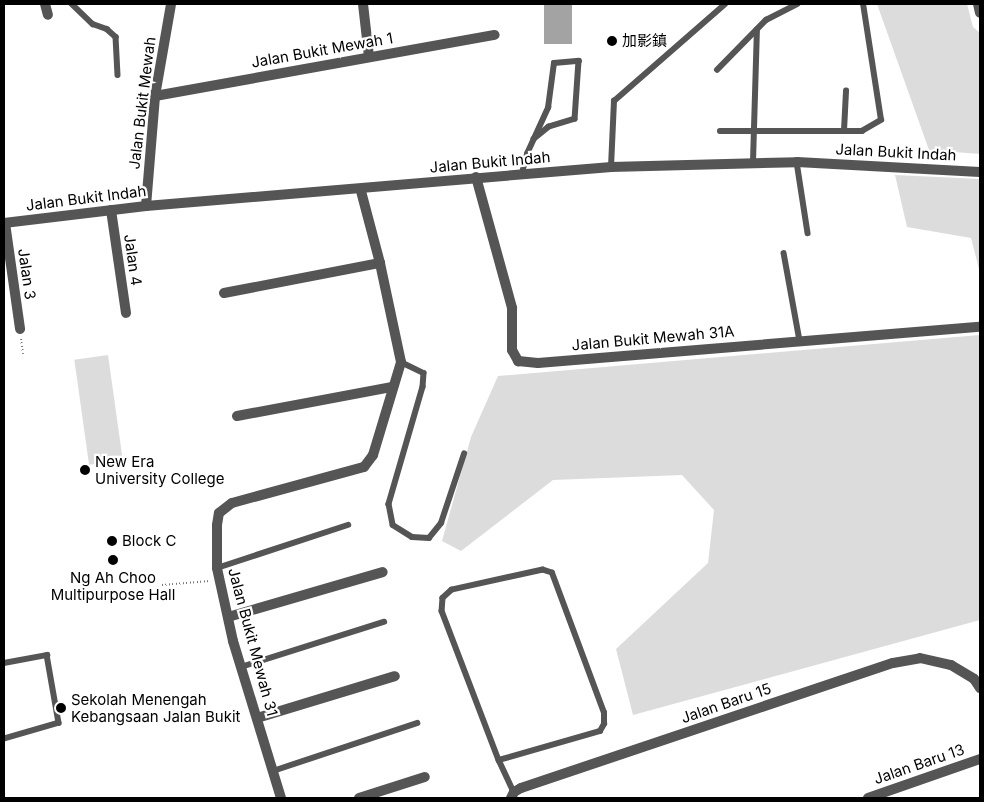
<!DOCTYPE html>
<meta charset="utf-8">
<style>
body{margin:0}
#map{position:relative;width:984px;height:802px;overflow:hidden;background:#fff;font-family:Inter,"Noto Sans SC",sans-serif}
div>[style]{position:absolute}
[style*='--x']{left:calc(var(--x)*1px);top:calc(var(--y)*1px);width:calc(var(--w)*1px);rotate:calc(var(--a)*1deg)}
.green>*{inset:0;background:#dcdcdc;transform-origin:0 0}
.water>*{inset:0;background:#a3a3a3;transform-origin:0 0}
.path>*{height:2px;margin-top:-1px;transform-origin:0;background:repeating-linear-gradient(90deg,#777 0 1px,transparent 0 3.5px)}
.service>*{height:5.5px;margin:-2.75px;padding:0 2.75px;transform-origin:2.75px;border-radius:2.75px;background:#555}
.minor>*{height:10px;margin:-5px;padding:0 5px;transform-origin:5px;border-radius:5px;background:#555}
.tertiary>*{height:10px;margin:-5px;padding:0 5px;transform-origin:5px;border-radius:5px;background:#555}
.dots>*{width:14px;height:14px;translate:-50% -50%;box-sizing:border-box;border:2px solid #fff;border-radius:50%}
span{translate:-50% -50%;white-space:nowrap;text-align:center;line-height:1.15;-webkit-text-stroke:4.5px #fff;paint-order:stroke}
.poi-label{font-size:15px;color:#000}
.left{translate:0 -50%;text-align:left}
.street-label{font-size:15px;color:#000}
.frame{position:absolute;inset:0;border:5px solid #000;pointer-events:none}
</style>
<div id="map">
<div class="green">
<div style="clip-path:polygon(877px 4px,967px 4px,973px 27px,980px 33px,980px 154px,929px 150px)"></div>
<div style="clip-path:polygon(895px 175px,980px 179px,980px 273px,971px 238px,907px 227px)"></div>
<div style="clip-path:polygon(980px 335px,980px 620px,633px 715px,616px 649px,708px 563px,714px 510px,682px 475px,553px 480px,461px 551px,442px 541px,471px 437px,498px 376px)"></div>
<div style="left:108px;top:355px;width:106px;height:34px;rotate:82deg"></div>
</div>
<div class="water">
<div style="left:544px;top:4px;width:28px;height:40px"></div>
</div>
<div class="path">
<div style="--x:21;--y:339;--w:15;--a:82"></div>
<div style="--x:162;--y:585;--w:48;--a:-4.8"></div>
</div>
<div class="service">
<div style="--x:72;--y:4;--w:29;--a:44"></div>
<div style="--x:93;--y:24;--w:15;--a:20"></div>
<div style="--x:107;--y:29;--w:12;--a:42"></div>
<div style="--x:116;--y:37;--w:38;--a:87"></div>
<div style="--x:717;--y:70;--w:70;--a:-45.6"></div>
<div style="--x:766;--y:20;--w:35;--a:-27"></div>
<div style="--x:720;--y:131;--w:142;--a:0"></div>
<div style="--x:862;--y:131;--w:22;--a:-30"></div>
<div style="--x:881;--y:120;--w:117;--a:-98.8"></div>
<div style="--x:844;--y:131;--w:40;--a:-87.1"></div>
<div style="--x:753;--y:162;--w:132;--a:-88.3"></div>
<div style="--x:797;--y:162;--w:72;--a:81.2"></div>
<div style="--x:611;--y:167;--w:66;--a:-87.4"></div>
<div style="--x:614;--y:101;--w:147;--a:-41.1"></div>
<div style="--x:522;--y:173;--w:20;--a:-75"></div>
<div style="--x:527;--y:154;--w:51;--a:-65.5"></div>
<div style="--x:548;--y:108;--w:45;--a:-82.4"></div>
<div style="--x:554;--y:63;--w:25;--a:-5"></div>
<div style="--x:579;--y:61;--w:58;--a:93.9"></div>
<div style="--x:575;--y:119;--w:27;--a:163"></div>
<div style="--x:549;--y:127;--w:19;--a:141"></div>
<div style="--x:784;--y:253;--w:89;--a:79.7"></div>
<div style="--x:401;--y:362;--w:25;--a:26"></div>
<div style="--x:424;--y:373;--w:14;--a:94"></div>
<div style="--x:423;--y:387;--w:122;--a:106.2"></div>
<div style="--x:389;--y:504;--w:21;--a:79"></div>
<div style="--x:393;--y:525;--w:22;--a:32"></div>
<div style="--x:412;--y:537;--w:17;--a:3"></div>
<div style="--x:429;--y:538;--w:19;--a:-51"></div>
<div style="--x:441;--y:523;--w:73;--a:-71.6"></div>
<div style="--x:217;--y:568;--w:138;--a:-18.2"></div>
<div style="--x:4;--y:663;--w:44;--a:-10.5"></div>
<div style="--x:47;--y:655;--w:69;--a:80"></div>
<div style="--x:59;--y:723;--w:57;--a:163.8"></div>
<div style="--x:241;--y:667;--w:150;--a:-17.5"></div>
<div style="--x:499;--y:760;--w:105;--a:-16"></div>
<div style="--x:600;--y:731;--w:8;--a:-60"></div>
<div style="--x:604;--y:724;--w:11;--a:-90"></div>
<div style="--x:604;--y:713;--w:149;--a:-110.4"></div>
<div style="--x:552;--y:573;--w:9;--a:-162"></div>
<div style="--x:543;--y:570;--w:93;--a:167.6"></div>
<div style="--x:452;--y:590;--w:12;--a:138"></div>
<div style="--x:443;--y:598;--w:13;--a:94"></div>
<div style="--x:442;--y:611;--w:160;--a:69.1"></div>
<div style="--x:499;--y:760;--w:35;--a:65"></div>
<div style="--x:273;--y:771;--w:152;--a:-18.4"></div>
</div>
<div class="minor">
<div style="--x:45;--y:4;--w:11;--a:75"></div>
<div style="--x:363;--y:4;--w:53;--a:83.5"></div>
<div style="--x:978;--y:4;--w:9;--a:77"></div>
<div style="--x:155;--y:96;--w:345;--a:-10.2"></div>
<div style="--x:476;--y:177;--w:136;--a:74.6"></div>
<div style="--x:512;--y:308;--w:42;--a:90"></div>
<div style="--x:512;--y:350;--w:13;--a:61"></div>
<div style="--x:518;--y:361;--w:20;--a:6"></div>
<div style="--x:538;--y:363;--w:443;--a:-4.7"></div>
<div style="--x:146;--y:206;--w:467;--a:-4.8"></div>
<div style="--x:611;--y:167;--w:186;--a:-1.5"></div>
<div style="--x:797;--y:162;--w:183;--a:3.1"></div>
<div style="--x:111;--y:210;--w:104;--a:81.7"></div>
<div style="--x:5;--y:223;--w:107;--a:81.9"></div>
<div style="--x:224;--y:293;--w:159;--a:-10.9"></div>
<div style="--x:237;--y:416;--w:158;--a:-10.6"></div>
<div style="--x:228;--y:617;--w:161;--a:-16.2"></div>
<div style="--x:257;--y:718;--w:144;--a:-16.9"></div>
<div style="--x:281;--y:798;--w:164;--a:-107"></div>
<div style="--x:233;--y:641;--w:75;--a:-102.4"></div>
<div style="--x:217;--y:568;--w:43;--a:-90"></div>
<div style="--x:217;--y:525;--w:12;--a:-81"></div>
<div style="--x:219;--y:513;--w:16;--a:-38"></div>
<div style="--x:232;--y:503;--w:137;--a:-15.3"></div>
<div style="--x:364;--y:467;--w:15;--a:-53"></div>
<div style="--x:373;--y:455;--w:97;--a:-73.2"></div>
<div style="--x:401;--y:362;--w:101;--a:-102"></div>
<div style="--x:380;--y:263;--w:74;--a:-104.8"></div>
<div style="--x:359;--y:798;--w:69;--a:-17.7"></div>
<div style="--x:511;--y:798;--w:7;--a:-63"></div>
<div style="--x:514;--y:792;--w:8;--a:-30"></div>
<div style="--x:521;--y:788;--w:392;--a:-18.6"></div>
<div style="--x:893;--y:663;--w:27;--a:-10"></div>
<div style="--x:920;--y:658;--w:32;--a:13"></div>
<div style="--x:951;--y:665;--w:27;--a:31"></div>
<div style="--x:974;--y:679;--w:11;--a:56"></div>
<div style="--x:868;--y:798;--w:119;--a:-19.2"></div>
</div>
<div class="tertiary">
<div style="--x:4;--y:223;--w:143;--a:-6.8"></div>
<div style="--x:146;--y:206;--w:110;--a:-85.3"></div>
<div style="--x:155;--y:96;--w:93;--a:-80.1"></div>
</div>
<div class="dots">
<div style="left:612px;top:41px;background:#000"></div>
<div style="left:85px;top:470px;background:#000"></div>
<div style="left:112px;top:541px;background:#000"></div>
<div style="left:113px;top:560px;background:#000"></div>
<div style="left:61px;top:708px;background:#000"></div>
</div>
<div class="poi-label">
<span class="left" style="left:622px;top:41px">加影鎮</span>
<span class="left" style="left:95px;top:470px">New Era<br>University College</span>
<span class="left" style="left:122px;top:541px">Block C</span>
<span style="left:113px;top:586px">Ng Ah Choo<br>Multipurpose Hall</span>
<span class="left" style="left:71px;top:708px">Sekolah Menengah<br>Kebangsaan Jalan Bukit</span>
</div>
<div class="street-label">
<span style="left:322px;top:50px;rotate:-10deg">Jalan Bukit Mewah 1</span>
<span style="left:142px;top:103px;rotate:-83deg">Jalan Bukit Mewah</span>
<span style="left:896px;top:152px;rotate:3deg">Jalan Bukit Indah</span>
<span style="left:490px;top:162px;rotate:-5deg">Jalan Bukit Indah</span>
<span style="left:86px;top:198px;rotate:-7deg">Jalan Bukit Indah</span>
<span style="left:133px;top:260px;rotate:82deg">Jalan 4</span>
<span style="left:27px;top:274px;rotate:82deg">Jalan 3</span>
<span style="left:653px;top:338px;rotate:-5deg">Jalan Bukit Mewah 31A</span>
<span style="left:253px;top:642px;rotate:75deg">Jalan Bukit Mewah 31</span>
<span style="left:726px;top:703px;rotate:-19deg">Jalan Baru 15</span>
<span style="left:919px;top:764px;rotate:-19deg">Jalan Baru 13</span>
</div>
<div class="frame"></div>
</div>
